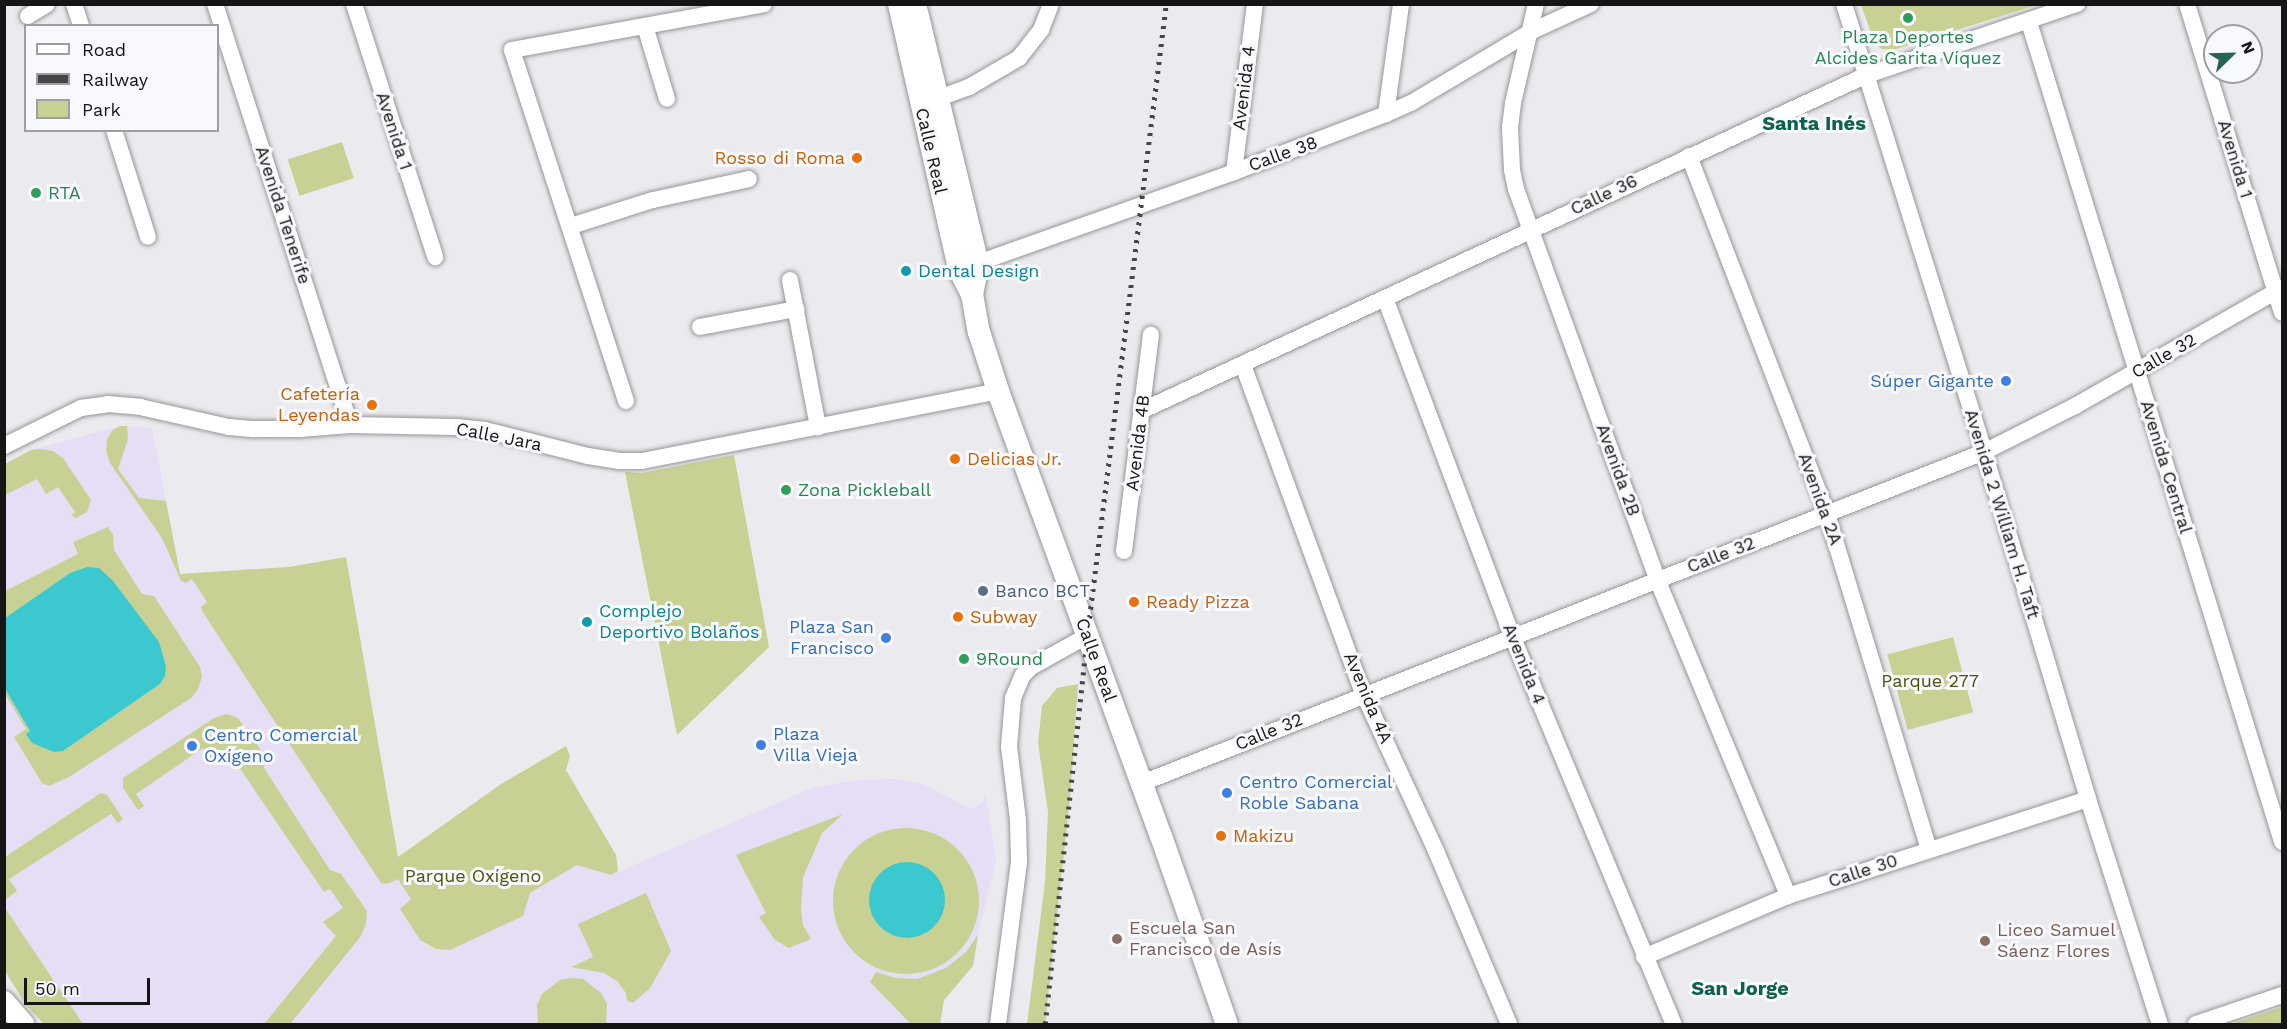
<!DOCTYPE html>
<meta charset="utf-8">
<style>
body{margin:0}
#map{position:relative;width:2287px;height:1029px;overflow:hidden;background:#ebebef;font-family:"Work Sans",sans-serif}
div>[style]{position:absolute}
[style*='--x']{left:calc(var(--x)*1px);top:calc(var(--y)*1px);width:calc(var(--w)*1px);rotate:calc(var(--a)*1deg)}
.commercial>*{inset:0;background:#e5def4}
.green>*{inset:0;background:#c8d193;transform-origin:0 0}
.round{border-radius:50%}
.water>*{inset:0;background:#3bc8ce}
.roads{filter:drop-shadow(0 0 2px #969699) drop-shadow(0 0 2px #969699)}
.minor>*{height:16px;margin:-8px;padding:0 8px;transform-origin:8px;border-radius:8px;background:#fff}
.major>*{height:22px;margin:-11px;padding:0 11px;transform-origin:11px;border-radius:11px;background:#fff}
.rail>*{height:4.5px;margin-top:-2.25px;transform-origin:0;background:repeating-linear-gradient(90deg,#464647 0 3px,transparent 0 9px)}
.dots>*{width:16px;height:16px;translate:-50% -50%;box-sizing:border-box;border:3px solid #f8f9fd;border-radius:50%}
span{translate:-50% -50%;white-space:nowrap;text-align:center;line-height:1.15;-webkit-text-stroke:6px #f8f9fd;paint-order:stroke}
.leisure-label{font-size:18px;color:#27864d}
.left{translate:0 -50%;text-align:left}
.street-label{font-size:18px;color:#151516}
.food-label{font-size:18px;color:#c56008}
.right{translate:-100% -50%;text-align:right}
.culture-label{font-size:18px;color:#0d838f}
.shop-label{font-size:18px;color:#366cbe}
.service-label{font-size:18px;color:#4e5e75}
.park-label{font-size:18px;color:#4d530e}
.education-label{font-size:18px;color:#785e54}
.neighbourhood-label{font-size:20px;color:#0e614f;font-weight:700}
.frame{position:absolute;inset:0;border:6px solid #151516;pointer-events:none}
.legend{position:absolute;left:24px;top:24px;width:195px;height:108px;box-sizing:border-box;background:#f8f9fd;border:2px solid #9d9ea1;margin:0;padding:8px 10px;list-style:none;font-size:18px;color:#151516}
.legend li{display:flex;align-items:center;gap:12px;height:30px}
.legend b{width:30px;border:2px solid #9d9ea1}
.north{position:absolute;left:2203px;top:24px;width:60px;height:60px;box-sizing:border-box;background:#f8f9fd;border:2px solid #9d9ea1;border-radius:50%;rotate:67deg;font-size:16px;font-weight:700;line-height:24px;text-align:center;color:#151516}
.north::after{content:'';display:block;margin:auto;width:21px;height:27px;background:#246555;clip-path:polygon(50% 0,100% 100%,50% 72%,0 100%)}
.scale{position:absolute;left:24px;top:978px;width:126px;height:27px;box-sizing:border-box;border:3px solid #151516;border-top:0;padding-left:8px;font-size:18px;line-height:21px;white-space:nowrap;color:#151516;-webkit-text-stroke:4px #f8f9fd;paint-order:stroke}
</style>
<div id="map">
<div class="commercial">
<div style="clip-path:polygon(120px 426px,152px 428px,180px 574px,289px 567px,346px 557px,387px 884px,398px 878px,412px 900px,401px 912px,420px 940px,427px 946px,530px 893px,578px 865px,611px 875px,812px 788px,856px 780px,896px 779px,923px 784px,971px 809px,981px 804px,986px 794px,996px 861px,978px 934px,973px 966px,944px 1000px,940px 1024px,44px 1024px,26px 1005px,5px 971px,5px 464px,31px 450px)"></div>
</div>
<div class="green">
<div style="clip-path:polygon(1861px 5px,1861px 4px,2036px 5px,1893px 50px,1882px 49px,1875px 44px)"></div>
<div style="left:342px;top:142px;width:38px;height:57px;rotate:72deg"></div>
<div style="clip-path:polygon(120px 426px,127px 426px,128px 439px,118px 469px,139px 498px,166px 501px,180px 574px,289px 567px,346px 557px,398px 857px,501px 784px,566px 746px,570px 756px,566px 770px,616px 855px,618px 871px,611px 875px,577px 865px,530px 893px,523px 916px,450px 950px,436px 949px,420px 940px,400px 909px,411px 899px,398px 879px,387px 884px,381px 883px,202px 611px,201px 607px,207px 602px,192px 579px,186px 583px,181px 581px,162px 538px,110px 463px,106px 451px,107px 439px,113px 430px)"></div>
<div style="clip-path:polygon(40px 449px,53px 451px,63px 458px,91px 500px,87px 512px,76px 518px,71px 515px,75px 512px,58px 487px,46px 494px,37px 479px,5px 495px,5px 464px,31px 450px)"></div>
<div style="clip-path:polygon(734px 455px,769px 647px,677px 735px,625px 472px,642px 473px)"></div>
<div style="clip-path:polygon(108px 527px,113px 535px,114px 550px,142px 594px,154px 596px,200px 667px,202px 677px,198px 689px,191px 698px,69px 777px,49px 786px,42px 783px,14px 737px,26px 729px,5px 694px,5px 689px,30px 731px,63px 751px,160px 684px,165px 676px,70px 573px,5px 618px,5px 591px,78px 554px,73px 542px)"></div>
<div style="left:1953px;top:637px;width:78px;height:68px;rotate:75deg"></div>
<div style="clip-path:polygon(1078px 684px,1070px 799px,1045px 1024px,1027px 1024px,1045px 882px,1048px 812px,1038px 743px,1042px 706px,1057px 688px)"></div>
<div style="clip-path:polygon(227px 714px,238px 718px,265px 756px,264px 768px,330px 870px,341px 874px,367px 911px,366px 924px,361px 936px,290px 1024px,264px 1024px,336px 936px,323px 922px,343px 908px,330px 889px,324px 892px,228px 751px,212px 761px,203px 748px,136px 794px,144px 806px,138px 810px,123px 788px,123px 778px,214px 718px)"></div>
<div style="clip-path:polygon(101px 793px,107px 795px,123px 819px,118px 823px,111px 814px,9px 879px,17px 891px,5px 900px,5px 857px)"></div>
<div style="clip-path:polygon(843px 814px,822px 833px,803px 877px,801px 910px,803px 925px,811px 939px,789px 948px,775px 940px,759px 917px,766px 913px,736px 855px)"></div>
<div class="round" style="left:833px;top:828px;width:146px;height:146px"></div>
<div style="clip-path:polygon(646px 893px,671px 951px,650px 988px,633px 1003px,627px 1001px,626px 993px,617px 981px,604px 973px,571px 967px,593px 957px,578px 924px)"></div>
<div style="clip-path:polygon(5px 908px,83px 1024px,44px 1024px,26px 1005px,5px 971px)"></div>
<div style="clip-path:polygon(978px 935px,973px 966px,944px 1000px,940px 1024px,911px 1024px,870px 982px,876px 972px,896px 978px,917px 979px,946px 968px,966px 952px)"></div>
<div style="clip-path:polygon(571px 978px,583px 979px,601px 993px,607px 1004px,606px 1024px,538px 1024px,537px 1005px,542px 994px,560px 980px)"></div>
<div style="clip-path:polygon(2282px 1007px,2282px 1024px,2231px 1024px)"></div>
</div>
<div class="water">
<div style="clip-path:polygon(87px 567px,99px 568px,113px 581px,159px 642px,166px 666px,165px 676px,160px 684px,63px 751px,54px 752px,32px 743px,26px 734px,30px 731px,5px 689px,5px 618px,70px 573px)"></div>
<div class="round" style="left:869px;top:862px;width:76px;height:76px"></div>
</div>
<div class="roads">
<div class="minor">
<div style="--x:74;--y:4;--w:23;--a:72"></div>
<div style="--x:215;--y:4;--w:442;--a:72.2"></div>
<div style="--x:354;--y:4;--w:266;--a:72.2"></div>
<div style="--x:1536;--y:4;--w:102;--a:103.1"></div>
<div style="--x:1513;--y:103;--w:25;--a:97"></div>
<div style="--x:1510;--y:128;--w:42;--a:87.3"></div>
<div style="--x:1512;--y:170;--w:19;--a:78"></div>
<div style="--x:1516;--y:189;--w:415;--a:70.1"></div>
<div style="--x:1657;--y:579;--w:343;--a:67.5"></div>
<div style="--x:1844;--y:4;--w:469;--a:72.6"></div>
<div style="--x:1984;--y:452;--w:362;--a:73.3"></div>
<div style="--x:2088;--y:799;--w:236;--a:72.3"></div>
<div style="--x:2187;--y:4;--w:323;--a:72.9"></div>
<div style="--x:28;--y:16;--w:22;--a:-32"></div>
<div style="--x:2029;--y:22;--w:858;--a:72.85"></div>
<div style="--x:645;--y:26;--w:76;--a:73.2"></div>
<div style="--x:928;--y:102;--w:44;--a:-20.1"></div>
<div style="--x:969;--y:87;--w:58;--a:-30.1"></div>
<div style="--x:1019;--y:58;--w:36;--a:-52"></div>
<div style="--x:1041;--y:30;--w:28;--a:-69"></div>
<div style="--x:1386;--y:114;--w:111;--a:-82.2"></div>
<div style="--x:114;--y:130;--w:112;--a:72.4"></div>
<div style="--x:1689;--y:156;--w:384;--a:68.9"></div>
<div style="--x:1827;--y:514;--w:351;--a:73.1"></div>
<div style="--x:1234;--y:172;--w:169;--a:-82.9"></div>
<div style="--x:571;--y:226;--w:86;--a:-17.6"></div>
<div style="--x:653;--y:200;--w:98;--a:-12.3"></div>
<div style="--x:969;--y:266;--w:281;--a:-19.5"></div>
<div style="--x:1234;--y:172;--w:163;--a:-20.9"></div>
<div style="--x:1386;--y:114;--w:27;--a:-24"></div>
<div style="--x:1411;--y:103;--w:139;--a:-30.8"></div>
<div style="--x:1530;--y:32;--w:67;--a:-24.7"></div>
<div style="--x:790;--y:280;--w:150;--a:79.2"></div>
<div style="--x:1385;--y:298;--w:363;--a:69.4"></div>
<div style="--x:1513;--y:638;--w:418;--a:67.4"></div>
<div style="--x:700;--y:327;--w:98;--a:-10.6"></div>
<div style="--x:1243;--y:365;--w:351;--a:69.9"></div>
<div style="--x:1364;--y:695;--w:172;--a:65.2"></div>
<div style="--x:1436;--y:851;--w:188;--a:67.1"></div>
<div style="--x:626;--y:401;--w:369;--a:-108"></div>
<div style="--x:512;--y:50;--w:256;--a:-10.3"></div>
<div style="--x:1141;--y:411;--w:800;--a:-24.84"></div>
<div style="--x:1867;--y:75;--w:222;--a:-18.7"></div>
<div style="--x:4;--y:446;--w:86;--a:-26.3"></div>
<div style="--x:81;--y:408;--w:27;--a:-8"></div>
<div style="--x:108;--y:404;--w:32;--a:5"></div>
<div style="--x:140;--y:407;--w:91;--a:12.7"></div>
<div style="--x:229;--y:427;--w:25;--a:5"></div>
<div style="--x:254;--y:429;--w:46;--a:0"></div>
<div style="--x:300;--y:429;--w:50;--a:-4.6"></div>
<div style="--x:350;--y:425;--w:106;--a:1.1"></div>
<div style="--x:456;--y:427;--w:29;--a:6"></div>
<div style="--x:485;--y:430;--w:106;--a:14.2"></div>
<div style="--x:588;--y:456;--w:32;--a:9"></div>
<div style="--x:620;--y:461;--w:22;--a:0"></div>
<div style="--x:642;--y:461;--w:363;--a:-11.1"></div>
<div style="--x:1124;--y:551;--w:218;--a:-82.9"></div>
<div style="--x:1142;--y:783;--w:905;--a:-21.46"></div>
<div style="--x:1984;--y:452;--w:102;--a:-26.8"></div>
<div style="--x:2075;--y:406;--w:238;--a:-29.7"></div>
<div style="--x:1644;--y:957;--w:156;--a:-23"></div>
<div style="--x:1788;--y:896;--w:315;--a:-17.9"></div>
<div style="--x:998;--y:1024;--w:163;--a:-82.6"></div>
<div style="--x:1019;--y:862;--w:42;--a:-91.4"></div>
<div style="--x:1018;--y:820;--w:74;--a:-97"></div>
<div style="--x:1009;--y:747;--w:49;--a:-85.3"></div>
<div style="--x:1013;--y:698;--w:25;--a:-67"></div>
<div style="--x:1023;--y:675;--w:11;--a:-45"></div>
<div style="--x:1031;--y:667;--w:64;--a:-29"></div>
<div style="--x:2196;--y:1024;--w:91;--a:-18.6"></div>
</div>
<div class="major">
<div style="--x:899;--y:4;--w:272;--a:77.2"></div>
<div style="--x:959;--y:269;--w:28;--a:63"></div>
<div style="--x:972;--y:294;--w:39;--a:80"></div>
<div style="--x:979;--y:332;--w:62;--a:72.1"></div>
<div style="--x:998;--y:391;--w:474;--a:69.9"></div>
<div style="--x:1161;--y:836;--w:199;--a:70.7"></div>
<div style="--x:915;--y:4;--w:268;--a:76.4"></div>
<div style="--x:978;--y:264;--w:31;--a:101"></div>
<div style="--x:4;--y:1002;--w:29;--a:49"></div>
</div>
</div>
<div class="rail">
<div style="--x:1045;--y:1024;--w:390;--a:-83.8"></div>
<div style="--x:1087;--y:636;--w:637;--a:-82.87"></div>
</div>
<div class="dots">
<div style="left:1908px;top:18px;background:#2e9e5b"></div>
<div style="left:857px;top:158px;background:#e8710a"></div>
<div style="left:36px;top:193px;background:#2e9e5b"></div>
<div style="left:906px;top:271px;background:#0f9aa8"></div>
<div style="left:2006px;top:381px;background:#3f7fe0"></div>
<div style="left:372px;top:405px;background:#e8710a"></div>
<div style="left:955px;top:459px;background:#e8710a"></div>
<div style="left:786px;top:490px;background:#2e9e5b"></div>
<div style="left:983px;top:591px;background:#5c6f8a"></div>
<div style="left:1134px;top:602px;background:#e8710a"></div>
<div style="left:958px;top:617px;background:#e8710a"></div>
<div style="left:587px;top:622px;background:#0f9aa8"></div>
<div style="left:886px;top:638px;background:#3f7fe0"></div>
<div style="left:964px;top:659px;background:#2e9e5b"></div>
<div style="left:761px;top:745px;background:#3f7fe0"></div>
<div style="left:192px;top:746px;background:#3f7fe0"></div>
<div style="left:1227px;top:793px;background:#3f7fe0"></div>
<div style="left:1221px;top:836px;background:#e8710a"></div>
<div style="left:1117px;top:939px;background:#8d6e63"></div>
<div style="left:1985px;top:941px;background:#8d6e63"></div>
</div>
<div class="leisure-label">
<span style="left:1908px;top:48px">Plaza Deportes<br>Alcides Garita Víquez</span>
<span class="left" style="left:48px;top:193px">RTA</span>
<span class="left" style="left:798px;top:490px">Zona Pickleball</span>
<span class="left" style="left:976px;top:659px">9Round</span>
</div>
<div class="street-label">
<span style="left:1244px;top:88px;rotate:-83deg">Avenida 4</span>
<span style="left:394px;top:131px;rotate:72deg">Avenida 1</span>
<span style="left:931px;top:151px;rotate:77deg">Calle Real</span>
<span style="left:1283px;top:154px;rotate:-20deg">Calle 38</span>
<span style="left:2235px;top:159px;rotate:73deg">Avenida 1</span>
<span style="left:1604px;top:195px;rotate:-25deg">Calle 36</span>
<span style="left:283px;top:215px;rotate:72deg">Avenida Tenerife</span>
<span style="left:2164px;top:356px;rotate:-30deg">Calle 32</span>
<span style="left:499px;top:437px;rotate:11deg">Calle Jara</span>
<span style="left:1138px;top:443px;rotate:-83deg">Avenida 4B</span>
<span style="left:2166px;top:467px;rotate:73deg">Avenida Central</span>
<span style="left:1618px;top:470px;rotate:70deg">Avenida 2B</span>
<span style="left:1820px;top:499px;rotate:70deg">Avenida 2A</span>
<span style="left:2002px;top:514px;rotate:73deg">Avenida 2 William H. Taft</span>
<span style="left:1721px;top:555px;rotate:-21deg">Calle 32</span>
<span style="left:1096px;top:660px;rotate:70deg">Calle Real</span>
<span style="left:1524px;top:664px;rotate:68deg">Avenida 4</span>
<span style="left:1368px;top:698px;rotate:67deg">Avenida 4A</span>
<span style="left:1269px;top:732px;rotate:-22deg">Calle 32</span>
<span style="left:1863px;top:871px;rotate:-18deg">Calle 30</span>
</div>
<div class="food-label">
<span class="right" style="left:845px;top:158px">Rosso di Roma</span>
<span class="right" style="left:360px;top:405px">Cafetería<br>Leyendas</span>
<span class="left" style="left:967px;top:459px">Delicias Jr.</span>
<span class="left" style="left:1146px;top:602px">Ready Pizza</span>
<span class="left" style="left:970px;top:617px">Subway</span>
<span class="left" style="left:1233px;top:836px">Makizu</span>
</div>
<div class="culture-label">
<span class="left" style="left:918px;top:271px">Dental Design</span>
<span class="left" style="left:599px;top:622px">Complejo<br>Deportivo Bolaños</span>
</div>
<div class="shop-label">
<span class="right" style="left:1994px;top:381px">Súper Gigante</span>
<span class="right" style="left:874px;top:638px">Plaza San<br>Francisco</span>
<span class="left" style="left:773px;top:745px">Plaza<br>Villa Vieja</span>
<span class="left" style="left:204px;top:746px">Centro Comercial<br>Oxígeno</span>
<span class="left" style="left:1239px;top:793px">Centro Comercial<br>Roble Sabana</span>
</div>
<div class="service-label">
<span class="left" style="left:995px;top:591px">Banco BCT</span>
</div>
<div class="park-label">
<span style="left:1930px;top:681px">Parque 277</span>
<span style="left:473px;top:876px">Parque Oxígeno</span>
</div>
<div class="education-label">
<span class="left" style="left:1129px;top:939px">Escuela San<br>Francisco de Asís</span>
<span class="left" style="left:1997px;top:941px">Liceo Samuel<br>Sáenz Flores</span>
</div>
<div class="neighbourhood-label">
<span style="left:1814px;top:123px">Santa Inés</span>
<span style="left:1740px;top:988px">San Jorge</span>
</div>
<div class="frame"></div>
<ul class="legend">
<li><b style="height:8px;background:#fff"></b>Road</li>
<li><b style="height:8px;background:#464647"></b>Railway</li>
<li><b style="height:16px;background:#c8d193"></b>Park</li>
</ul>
<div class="north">N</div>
<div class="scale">50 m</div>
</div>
